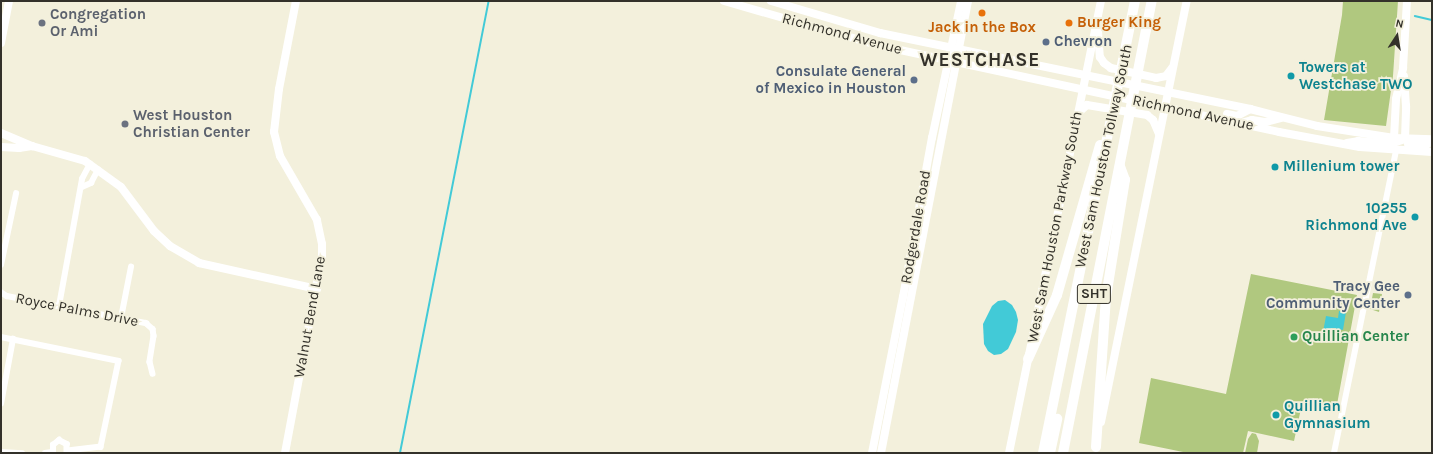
<!DOCTYPE html>
<style>
body{margin:0}
#map{position:relative;width:1433px;height:454px;overflow:hidden;background:#f3f0dc;font-family:Karla,sans-serif}
div>[style]{position:absolute}
[style*='--x']{left:calc(var(--x)*1px);top:calc(var(--y)*1px);width:calc(var(--w)*1px);rotate:calc(var(--a)*1deg)}
.green>*{inset:0;background:#b0c87f}
.water>*{inset:0;background:#42cad7}
.stream>*{height:1.5px;margin:-0.75px;padding:0 0.75px;transform-origin:0.75px;border-radius:0.75px;background:#42cad7}
.street>*{height:5.5px;margin:-2.75px;padding:0 2.75px;transform-origin:2.75px;border-radius:2.75px;background:#fff}
.secondary>*{height:8px;margin:-4px;padding:0 4px;transform-origin:4px;border-radius:4px;background:#fff}
.highway>*{height:10px;margin:-5px;padding:0 5px;transform-origin:5px;border-radius:5px;background:#fff}
.dots>*{width:11px;height:11px;translate:-50% -50%;box-sizing:border-box;border:2px solid #f3f0dc;border-radius:50%}
span{translate:-50% -50%;white-space:nowrap;text-align:center;line-height:1.15;-webkit-text-stroke:3.5px #f3f0dc;paint-order:stroke}
.shield-label span{padding:1px 3px;background:#f3f0dc;border:1px solid;border-radius:3px;-webkit-text-stroke-width:0}
.shield-label{font-size:14px;color:#33312a;font-weight:700}
.worship-label{font-size:15px;color:#5b616d;font-weight:700}
.left{translate:0 -50%;text-align:left}
.food-label{font-size:15px;color:#c56008;font-weight:700}
.street-label{font-size:15px;color:#33312a}
.service-label{font-size:15px;color:#4e5e75;font-weight:700}
.right{translate:-100% -50%;text-align:right}
.culture-label{font-size:15px;color:#0d838f;font-weight:700}
.leisure-label{font-size:15px;color:#27864d;font-weight:700}
.district-label{font-size:19px;color:#33312a;font-weight:700;letter-spacing:1px}
.frame{position:absolute;inset:0;border:2px solid #33312a;pointer-events:none}
.north{position:absolute;left:1377px;top:16px;width:40px;height:40px;-webkit-text-stroke:3px #f3f0dc;paint-order:stroke;rotate:12deg;font-size:11px;font-weight:700;line-height:16px;text-align:center;color:#33312a}
.north::after{content:'';display:block;margin:auto;width:14px;height:18px;background:#33312a;clip-path:polygon(50% 0,100% 100%,50% 72%,0 100%)}
</style>
<div id="map">
<div class="green">
<div style="clip-path:polygon(1343px 1px,1398px 1px,1393px 76px,1386px 126px,1324px 120px,1342px 15px)"></div>
<div style="clip-path:polygon(1251px 274px,1357px 295px,1336px 410px,1302px 404px,1294px 441px,1248px 431px,1243px 453px,1188px 453px,1139px 443px,1151px 378px,1226px 394px)"></div>
<div style="clip-path:polygon(1373px 293px,1382px 294px,1379px 312px,1370px 309px)"></div>
<div style="clip-path:polygon(1252px 433px,1256px 434px,1259px 441px,1257px 453px,1245px 453px,1248px 439px)"></div>
</div>
<div class="water">
<div style="clip-path:polygon(1005px 300px,1012px 305px,1016px 312px,1018px 320px,1016px 332px,1008px 349px,1001px 354px,994px 355px,988px 351px,984px 344px,983px 324px,992px 306px,998px 301px)"></div>
<div style="clip-path:polygon(1339px 311px,1346px 312px,1343px 330px,1332px 328px,1330px 333px,1326px 335px,1323px 332px,1326px 316px,1338px 318px)"></div>
</div>
<div class="stream">
<div style="--x:1415;--y:16;--w:17;--a:13"></div>
<div style="--x:400;--y:453;--w:461;--a:-78.9"></div>
</div>
<div class="street">
<div style="--x:82;--y:187;--w:10;--a:-24"></div>
<div style="--x:91;--y:183;--w:15;--a:-62"></div>
<div style="--x:1;--y:265;--w:73;--a:-78.1"></div>
<div style="--x:1;--y:292;--w:7;--a:34"></div>
<div style="--x:7;--y:296;--w:142;--a:11"></div>
<div style="--x:146;--y:323;--w:9;--a:41"></div>
<div style="--x:153;--y:329;--w:7;--a:82"></div>
<div style="--x:154;--y:336;--w:26;--a:99"></div>
<div style="--x:150;--y:362;--w:12;--a:76"></div>
<div style="--x:59;--y:306;--w:129;--a:-79.7"></div>
<div style="--x:82;--y:179;--w:17;--a:-62"></div>
<div style="--x:121;--y:318;--w:52;--a:-78.9"></div>
<div style="--x:1;--y:337;--w:120;--a:11.5"></div>
<div style="--x:119;--y:361;--w:88;--a:101.8"></div>
<div style="--x:101;--y:447;--w:33;--a:173"></div>
<div style="--x:1;--y:404;--w:66;--a:-79.5"></div>
<div style="--x:1;--y:452;--w:21;--a:3"></div>
<div style="--x:45;--y:453;--w:7;--a:-8"></div>
<div style="--x:53;--y:453;--w:8;--a:-90"></div>
<div style="--x:53;--y:445;--w:8;--a:-40"></div>
<div style="--x:59;--y:440;--w:9;--a:27"></div>
<div style="--x:67;--y:444;--w:9;--a:90"></div>
<div style="--x:1334;--y:453;--w:309;--a:-78.4"></div>
</div>
<div class="secondary">
<div style="--x:724;--y:1;--w:159;--a:16"></div>
<div style="--x:877;--y:45;--w:411;--a:12.2"></div>
<div style="--x:1279;--y:132;--w:82;--a:10.5"></div>
<div style="--x:1360;--y:147;--w:72;--a:4"></div>
<div style="--x:771;--y:1;--w:114;--a:16.4"></div>
<div style="--x:880;--y:33;--w:378;--a:11.6"></div>
<div style="--x:1250;--y:109;--w:69;--a:14.2"></div>
<div style="--x:1317;--y:126;--w:78;--a:8.9"></div>
<div style="--x:1394;--y:138;--w:38;--a:2"></div>
<div style="--x:1098;--y:31;--w:26;--a:86"></div>
<div style="--x:1100;--y:57;--w:7;--a:56"></div>
<div style="--x:1104;--y:63;--w:9;--a:36"></div>
<div style="--x:1111;--y:68;--w:46;--a:12.5"></div>
<div style="--x:1156;--y:78;--w:10;--a:-11"></div>
<div style="--x:1166;--y:76;--w:10;--a:-53"></div>
<div style="--x:1;--y:43;--w:43;--a:-79.2"></div>
<div style="--x:1078;--y:113;--w:12;--a:-42"></div>
<div style="--x:1087;--y:105;--w:61;--a:9.5"></div>
<div style="--x:1147;--y:115;--w:8;--a:40"></div>
<div style="--x:1153;--y:120;--w:15;--a:67"></div>
<div style="--x:1227;--y:114;--w:10;--a:11"></div>
<div style="--x:1237;--y:116;--w:15;--a:-28"></div>
<div style="--x:1241;--y:123;--w:11;--a:-15"></div>
<div style="--x:1252;--y:120;--w:13;--a:9"></div>
<div style="--x:1265;--y:122;--w:16;--a:-14"></div>
<div style="--x:1;--y:133;--w:34;--a:23"></div>
<div style="--x:32;--y:146;--w:55;--a:15.8"></div>
<div style="--x:85;--y:161;--w:44;--a:35.8"></div>
<div style="--x:121;--y:187;--w:55;--a:53.1"></div>
<div style="--x:154;--y:231;--w:22;--a:43"></div>
<div style="--x:170;--y:246;--w:34;--a:30"></div>
<div style="--x:199;--y:263;--w:121;--a:12.4"></div>
<div style="--x:1394;--y:138;--w:39;--a:-87"></div>
<div style="--x:1396;--y:99;--w:32;--a:-77"></div>
<div style="--x:1403;--y:68;--w:67;--a:-86.6"></div>
<div style="--x:1347;--y:143;--w:11;--a:-10"></div>
<div style="--x:1358;--y:141;--w:32;--a:5"></div>
<div style="--x:1390;--y:144;--w:16;--a:-18"></div>
<div style="--x:1405;--y:139;--w:33;--a:-88"></div>
<div style="--x:1406;--y:106;--w:30;--a:-94"></div>
<div style="--x:1408;--y:144;--w:18;--a:3"></div>
<div style="--x:1426;--y:145;--w:7;--a:-34"></div>
<div style="--x:1;--y:147;--w:18;--a:3"></div>
<div style="--x:19;--y:148;--w:13;--a:-9"></div>
<div style="--x:1101;--y:422;--w:430;--a:-78.5"></div>
<div style="--x:285;--y:453;--w:200;--a:-79.4"></div>
<div style="--x:322;--y:256;--w:12;--a:-90"></div>
<div style="--x:322;--y:244;--w:25;--a:-102"></div>
<div style="--x:317;--y:220;--w:74;--a:-120"></div>
<div style="--x:280;--y:156;--w:25;--a:-104"></div>
<div style="--x:274;--y:132;--w:43;--a:-83.4"></div>
<div style="--x:279;--y:89;--w:90;--a:-79.1"></div>
<div style="--x:872;--y:453;--w:159;--a:-78.8"></div>
<div style="--x:903;--y:297;--w:162;--a:-79.7"></div>
<div style="--x:932;--y:138;--w:140;--a:-78"></div>
<div style="--x:881;--y:453;--w:460;--a:-79.1"></div>
<div style="--x:1009;--y:453;--w:461;--a:-78.5"></div>
</div>
<div class="highway">
<div style="--x:1028;--y:359;--w:70;--a:-65.6"></div>
<div style="--x:1057;--y:295;--w:156;--a:-74"></div>
<div style="--x:1096;--y:447;--w:150;--a:-86.2"></div>
<div style="--x:1106;--y:297;--w:119;--a:-80.8"></div>
<div style="--x:1125;--y:180;--w:15;--a:-110"></div>
<div style="--x:1043;--y:453;--w:461;--a:-78.5"></div>
<div style="--x:1050;--y:453;--w:35;--a:-78"></div>
<div style="--x:1063;--y:453;--w:461;--a:-78.9"></div>
</div>
<div class="dots">
<div style="left:982px;top:13px;background:#e8710a"></div>
<div style="left:42px;top:23px;background:#6b7280"></div>
<div style="left:1069px;top:23px;background:#e8710a"></div>
<div style="left:1046px;top:42px;background:#5c6f8a"></div>
<div style="left:1291px;top:76px;background:#0f9aa8"></div>
<div style="left:914px;top:80px;background:#5c6f8a"></div>
<div style="left:125px;top:124px;background:#6b7280"></div>
<div style="left:1275px;top:167px;background:#0f9aa8"></div>
<div style="left:1415px;top:217px;background:#0f9aa8"></div>
<div style="left:1408px;top:295px;background:#5c6f8a"></div>
<div style="left:1294px;top:337px;background:#2e9e5b"></div>
<div style="left:1276px;top:415px;background:#0f9aa8"></div>
</div>
<div class="shield-label">
<span style="left:1094px;top:294px">SHT</span>
</div>
<div class="worship-label">
<span class="left" style="left:50px;top:23px">Congregation<br>Or Ami</span>
<span class="left" style="left:133px;top:124px">West Houston<br>Christian Center</span>
</div>
<div class="food-label">
<span class="left" style="left:1077px;top:23px">Burger King</span>
<span style="left:982px;top:28px">Jack in the Box</span>
</div>
<div class="street-label">
<span style="left:842px;top:34px;rotate:15deg">Richmond Avenue</span>
<span style="left:1193px;top:113px;rotate:12deg">Richmond Avenue</span>
<span style="left:1104px;top:156px;rotate:-78deg">West Sam Houston Tollway South</span>
<span style="left:916px;top:227px;rotate:-80deg">Rodgerdale Road</span>
<span style="left:1055px;top:227px;rotate:-79deg">West Sam Houston Parkway South</span>
<span style="left:77px;top:310px;rotate:11deg">Royce Palms Drive</span>
<span style="left:310px;top:317px;rotate:-80deg">Walnut Bend Lane</span>
</div>
<div class="service-label">
<span class="left" style="left:1054px;top:42px">Chevron</span>
<span class="right" style="left:906px;top:80px">Consulate General<br>of Mexico in Houston</span>
<span class="right" style="left:1400px;top:295px">Tracy Gee<br>Community Center</span>
</div>
<div class="culture-label">
<span class="left" style="left:1299px;top:76px">Towers at<br>Westchase TWO</span>
<span class="left" style="left:1283px;top:167px">Millenium tower</span>
<span class="right" style="left:1407px;top:217px">10255<br>Richmond Ave</span>
<span class="left" style="left:1284px;top:415px">Quillian<br>Gymnasium</span>
</div>
<div class="leisure-label">
<span class="left" style="left:1302px;top:337px">Quillian Center</span>
</div>
<div class="district-label">
<span style="left:980px;top:61px">WESTCHASE</span>
</div>
<div class="frame"></div>
<div class="north">N</div>
</div>
